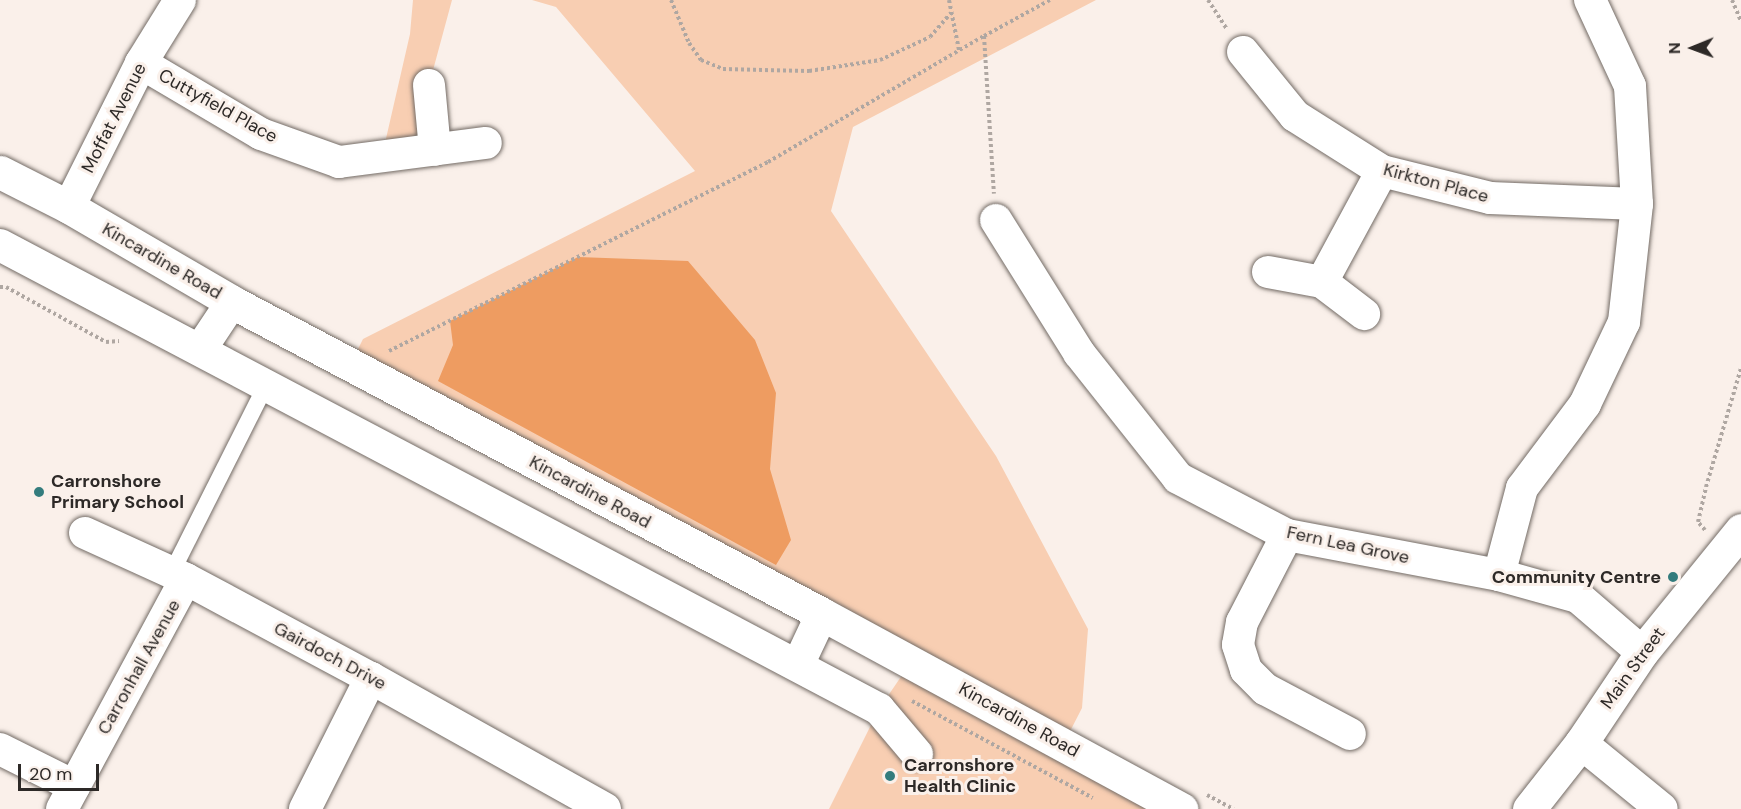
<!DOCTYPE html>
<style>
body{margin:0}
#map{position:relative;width:1741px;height:809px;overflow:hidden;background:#faf0ea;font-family:"DM Sans",sans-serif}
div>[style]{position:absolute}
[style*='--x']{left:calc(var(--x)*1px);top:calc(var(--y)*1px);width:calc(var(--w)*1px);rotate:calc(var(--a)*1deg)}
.green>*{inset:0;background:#f8ceb2}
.forest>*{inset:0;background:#ee9c61}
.path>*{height:4px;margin-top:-2px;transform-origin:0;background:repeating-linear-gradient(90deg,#afa7a2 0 3px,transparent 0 6px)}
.roads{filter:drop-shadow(0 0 2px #736b65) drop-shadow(0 0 2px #736b65)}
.lane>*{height:16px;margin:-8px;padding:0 8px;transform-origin:8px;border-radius:8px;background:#fff}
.street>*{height:32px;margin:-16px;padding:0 16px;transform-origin:16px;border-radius:16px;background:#fff}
.secondary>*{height:33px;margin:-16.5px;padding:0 16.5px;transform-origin:16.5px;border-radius:16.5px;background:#fff}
.dots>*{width:16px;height:16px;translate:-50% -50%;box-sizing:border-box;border:3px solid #faf0ea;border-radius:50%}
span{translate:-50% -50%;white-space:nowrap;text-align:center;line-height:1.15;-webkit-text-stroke:6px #faf0ea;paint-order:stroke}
.street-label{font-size:18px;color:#2d2927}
.poi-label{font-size:18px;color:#2d2927;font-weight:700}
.left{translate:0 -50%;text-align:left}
.right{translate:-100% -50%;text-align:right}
.north{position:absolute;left:1663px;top:18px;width:60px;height:60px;-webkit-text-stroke:4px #faf0ea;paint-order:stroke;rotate:269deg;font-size:16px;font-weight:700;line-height:24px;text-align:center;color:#2d2927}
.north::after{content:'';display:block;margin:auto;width:21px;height:27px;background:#2d2927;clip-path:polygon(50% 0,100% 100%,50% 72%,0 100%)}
.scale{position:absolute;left:18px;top:764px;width:81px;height:27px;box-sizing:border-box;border:3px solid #2d2927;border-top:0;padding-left:8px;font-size:18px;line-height:21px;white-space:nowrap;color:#2d2927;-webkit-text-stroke:4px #faf0ea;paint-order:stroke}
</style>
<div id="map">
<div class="green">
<div style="clip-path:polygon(413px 0,452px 0,429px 85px,435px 150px,382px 156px,410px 34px)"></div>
<div style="clip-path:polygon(532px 0,1096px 0,853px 127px,831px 211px,996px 456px,1088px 629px,1082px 708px,1063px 745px,1180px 809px,829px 809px,879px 709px,911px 662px,350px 365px,363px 339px,695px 171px,556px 7px)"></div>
</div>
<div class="forest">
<div style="clip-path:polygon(578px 257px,688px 261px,755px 340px,776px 393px,770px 469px,791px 540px,776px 565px,438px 381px,453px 345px,450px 321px)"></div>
</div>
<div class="path">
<div style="--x:671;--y:0;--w:47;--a:67.3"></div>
<div style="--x:689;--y:43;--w:21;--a:55"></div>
<div style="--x:701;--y:60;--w:24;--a:22"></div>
<div style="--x:723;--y:69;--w:86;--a:1.3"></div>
<div style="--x:809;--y:71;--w:72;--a:-8.8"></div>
<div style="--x:880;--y:60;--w:55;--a:-24.7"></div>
<div style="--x:930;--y:37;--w:32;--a:-49"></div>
<div style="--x:949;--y:0;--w:51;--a:78.7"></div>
<div style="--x:1208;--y:0;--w:35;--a:57"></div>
<div style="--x:1732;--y:0;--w:23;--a:67"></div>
<div style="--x:984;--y:36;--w:75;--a:-28.6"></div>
<div style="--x:0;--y:287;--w:6;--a:0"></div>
<div style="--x:6;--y:287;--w:114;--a:28.8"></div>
<div style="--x:106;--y:342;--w:13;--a:-4"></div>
<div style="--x:389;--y:351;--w:424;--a:-26.5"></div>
<div style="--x:768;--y:162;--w:250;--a:-30.3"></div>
<div style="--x:984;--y:36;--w:158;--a:86.4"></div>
<div style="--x:1705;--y:530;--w:11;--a:-131"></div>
<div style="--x:1698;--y:522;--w:36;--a:-77"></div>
<div style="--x:1706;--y:487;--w:124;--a:-73.6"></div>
<div style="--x:912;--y:701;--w:205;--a:28.2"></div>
<div style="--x:1207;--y:795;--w:30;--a:28"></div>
</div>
<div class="roads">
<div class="lane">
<div style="--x:172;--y:572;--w:209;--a:-63.3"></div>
</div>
<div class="street">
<div style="--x:1243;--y:52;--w:82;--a:50.9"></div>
<div style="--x:1295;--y:116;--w:103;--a:32.3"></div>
<div style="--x:1382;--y:171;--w:111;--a:14"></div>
<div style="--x:1490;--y:198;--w:147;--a:2.3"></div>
<div style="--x:141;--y:63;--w:139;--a:30.6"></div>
<div style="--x:261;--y:134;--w:83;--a:19.7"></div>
<div style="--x:339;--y:162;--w:148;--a:-7.4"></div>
<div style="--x:429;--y:85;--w:65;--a:84.7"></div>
<div style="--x:69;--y:207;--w:161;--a:-63.4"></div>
<div style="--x:141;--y:63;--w:74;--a:-58.2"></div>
<div style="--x:996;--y:220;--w:157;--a:58"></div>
<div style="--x:1079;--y:353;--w:159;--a:51.6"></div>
<div style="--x:1178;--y:478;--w:123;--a:27.6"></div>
<div style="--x:1287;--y:535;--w:216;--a:10.7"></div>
<div style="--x:1499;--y:575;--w:82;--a:15.6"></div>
<div style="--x:1578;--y:597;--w:84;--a:40.7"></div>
<div style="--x:0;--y:245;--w:994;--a:27.83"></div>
<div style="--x:879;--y:709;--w:59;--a:49.8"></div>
<div style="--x:1268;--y:272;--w:55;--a:10.5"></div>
<div style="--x:1322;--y:282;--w:53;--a:37.3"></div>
<div style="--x:1322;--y:282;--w:126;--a:-61.6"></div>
<div style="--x:200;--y:350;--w:58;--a:-56.3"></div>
<div style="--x:85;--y:533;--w:111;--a:24.5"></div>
<div style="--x:186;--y:579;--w:210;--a:28.2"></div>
<div style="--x:371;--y:678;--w:268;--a:29.2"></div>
<div style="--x:1287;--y:535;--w:98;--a:117.3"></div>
<div style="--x:1242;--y:622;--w:23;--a:100"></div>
<div style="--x:1238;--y:645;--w:26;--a:72"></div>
<div style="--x:1246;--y:670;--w:27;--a:45"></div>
<div style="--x:1265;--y:689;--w:96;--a:27.9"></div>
<div style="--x:1499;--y:575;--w:90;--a:-75.2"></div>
<div style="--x:1522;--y:488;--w:105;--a:-53.1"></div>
<div style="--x:1585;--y:404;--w:91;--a:-64.6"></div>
<div style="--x:1624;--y:322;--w:119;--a:-83.7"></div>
<div style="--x:1637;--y:204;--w:118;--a:-93.4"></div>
<div style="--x:1630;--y:86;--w:95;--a:-114.9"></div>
<div style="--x:798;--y:665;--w:56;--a:-64.8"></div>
<div style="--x:1581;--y:743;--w:104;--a:39.2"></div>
<div style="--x:0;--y:749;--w:83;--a:26.6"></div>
<div style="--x:62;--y:809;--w:261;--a:-61.7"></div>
<div style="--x:305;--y:809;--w:147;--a:-63.3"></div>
</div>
<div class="secondary">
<div style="--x:0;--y:172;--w:77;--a:26.9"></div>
<div style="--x:69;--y:207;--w:189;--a:30.2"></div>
<div style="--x:232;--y:302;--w:667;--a:27.87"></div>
<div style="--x:822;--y:614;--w:409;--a:28.5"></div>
<div style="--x:1529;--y:809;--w:84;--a:-51.8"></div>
<div style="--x:1581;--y:743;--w:110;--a:-56.2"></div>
<div style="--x:1642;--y:652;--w:157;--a:-50.9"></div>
</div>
</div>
<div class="dots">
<div style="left:39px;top:492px;background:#337c7d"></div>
<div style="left:1673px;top:577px;background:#337c7d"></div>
<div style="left:890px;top:776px;background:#337c7d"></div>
</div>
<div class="street-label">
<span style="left:218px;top:106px;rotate:29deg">Cuttyfield Place</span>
<span style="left:114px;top:118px;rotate:-63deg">Moffat Avenue</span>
<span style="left:1436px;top:183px;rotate:15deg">Kirkton Place</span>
<span style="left:162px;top:261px;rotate:30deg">Kincardine Road</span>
<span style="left:590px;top:492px;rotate:28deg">Kincardine Road</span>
<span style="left:1348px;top:545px;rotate:12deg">Fern Lea Grove</span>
<span style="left:330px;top:656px;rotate:28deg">Gairdoch Drive</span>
<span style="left:139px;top:667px;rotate:-61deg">Carronhall Avenue</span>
<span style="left:1633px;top:668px;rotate:-54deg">Main Street</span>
<span style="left:1019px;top:720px;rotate:29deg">Kincardine Road</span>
</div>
<div class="poi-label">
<span class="left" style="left:51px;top:492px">Carronshore<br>Primary School</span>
<span class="right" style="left:1661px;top:577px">Community Centre</span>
<span class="left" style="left:904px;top:776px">Carronshore<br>Health Clinic</span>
</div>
<div class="north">N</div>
<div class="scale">20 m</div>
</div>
